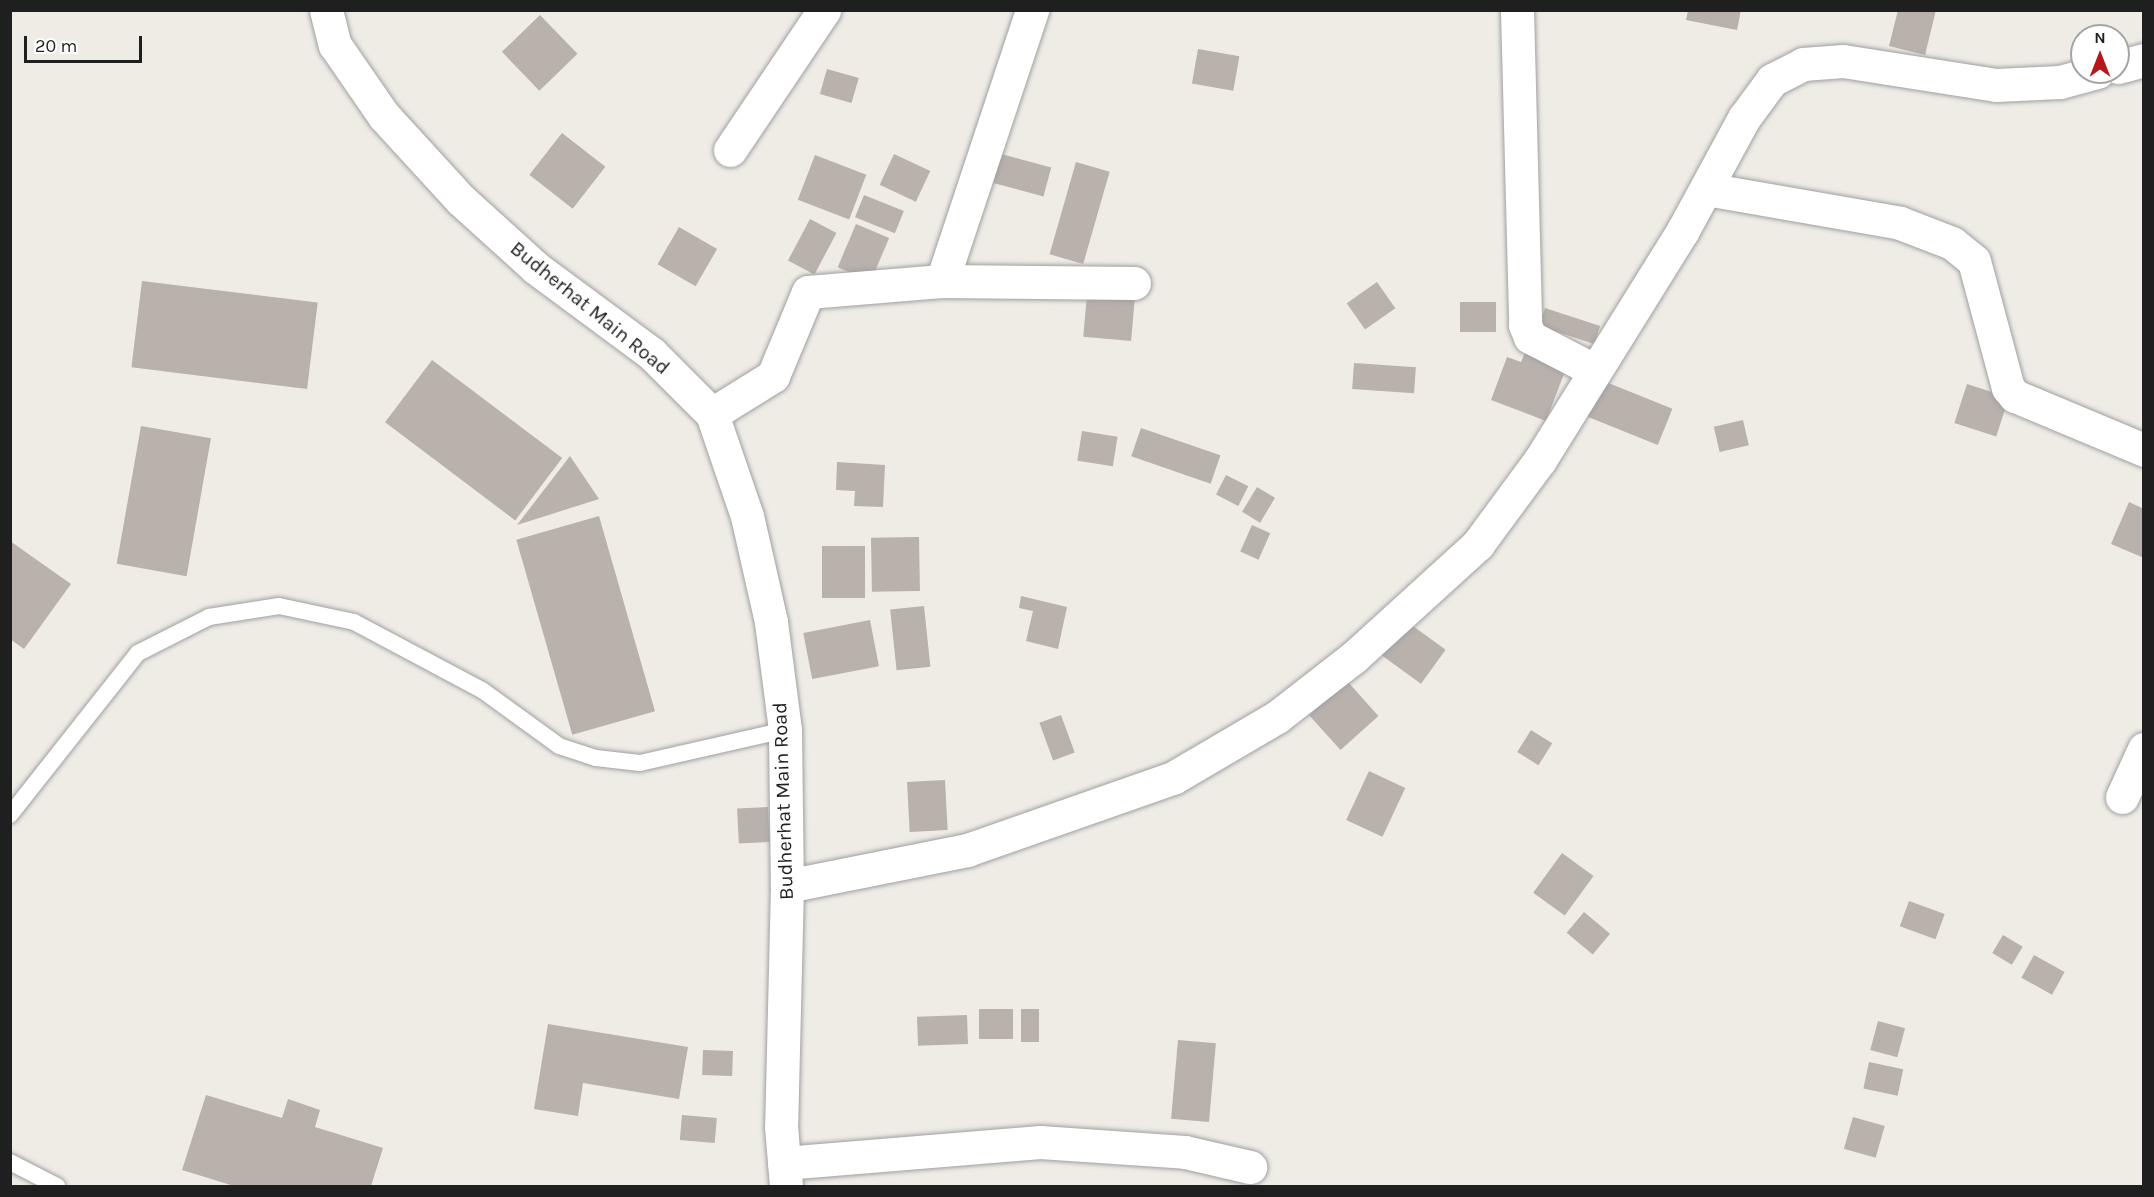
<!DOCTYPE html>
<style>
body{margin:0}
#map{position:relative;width:2154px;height:1197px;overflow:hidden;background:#efece6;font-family:Karla,sans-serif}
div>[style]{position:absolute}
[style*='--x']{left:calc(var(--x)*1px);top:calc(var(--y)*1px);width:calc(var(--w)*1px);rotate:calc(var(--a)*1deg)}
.building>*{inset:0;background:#b8b1ac;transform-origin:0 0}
.roads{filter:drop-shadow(0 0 2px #a0a0a0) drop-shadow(0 0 2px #a0a0a0)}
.lane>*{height:16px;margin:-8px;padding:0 8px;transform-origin:8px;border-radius:8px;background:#fff}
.street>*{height:33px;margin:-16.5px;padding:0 16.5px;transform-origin:16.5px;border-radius:16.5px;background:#fff}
span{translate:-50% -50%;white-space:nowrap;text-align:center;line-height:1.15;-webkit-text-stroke:4.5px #fff;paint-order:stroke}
.street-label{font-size:20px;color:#1f1f1f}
.frame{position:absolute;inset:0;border:12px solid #1f1f1f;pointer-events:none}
.north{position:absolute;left:2070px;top:24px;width:60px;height:60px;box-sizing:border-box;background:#fff;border:2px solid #a5a5a5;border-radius:50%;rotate:0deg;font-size:16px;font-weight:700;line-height:24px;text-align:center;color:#1f1f1f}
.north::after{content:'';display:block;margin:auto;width:21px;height:27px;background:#b7171b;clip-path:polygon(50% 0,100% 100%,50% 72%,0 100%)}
.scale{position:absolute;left:24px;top:36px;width:118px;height:27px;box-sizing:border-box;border:3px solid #1f1f1f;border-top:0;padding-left:8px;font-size:18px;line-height:21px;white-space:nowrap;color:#1f1f1f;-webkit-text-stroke:4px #fff;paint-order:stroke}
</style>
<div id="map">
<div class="building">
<div style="clip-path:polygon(1688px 10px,1741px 10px,1737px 30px,1686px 20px)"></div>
<div style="clip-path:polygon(1898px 10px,1936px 10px,1925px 55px,1889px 46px)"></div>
<div style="left:540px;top:15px;width:54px;height:53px;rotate:46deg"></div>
<div style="left:1198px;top:49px;width:42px;height:35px;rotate:10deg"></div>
<div style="left:827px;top:69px;width:33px;height:26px;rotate:16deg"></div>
<div style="left:562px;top:133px;width:55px;height:53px;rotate:38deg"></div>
<div style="left:894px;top:154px;width:40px;height:34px;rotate:25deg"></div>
<div style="left:1001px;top:154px;width:52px;height:30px;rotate:15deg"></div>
<div style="left:815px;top:155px;width:55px;height:48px;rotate:21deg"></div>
<div style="left:1076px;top:162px;width:35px;height:96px;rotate:16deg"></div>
<div style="left:864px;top:195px;width:43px;height:24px;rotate:22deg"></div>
<div style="left:810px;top:219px;width:30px;height:47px;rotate:28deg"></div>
<div style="left:856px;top:224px;width:36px;height:47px;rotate:23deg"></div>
<div style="left:679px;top:227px;width:44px;height:43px;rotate:30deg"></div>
<div style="left:142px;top:281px;width:177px;height:87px;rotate:7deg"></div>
<div style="left:1377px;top:282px;width:32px;height:37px;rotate:55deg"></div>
<div style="left:1087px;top:294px;width:48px;height:43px;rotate:5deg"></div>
<div style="left:1460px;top:302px;width:36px;height:30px"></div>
<div style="left:1545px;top:308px;width:58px;height:19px;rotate:18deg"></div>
<div style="clip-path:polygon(1526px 350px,1567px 366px,1546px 421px,1491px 400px,1507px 357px,1521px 362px)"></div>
<div style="left:432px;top:360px;width:163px;height:78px;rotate:37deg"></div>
<div style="left:1354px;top:363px;width:62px;height:26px;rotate:4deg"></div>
<div style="left:1601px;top:380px;width:77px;height:39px;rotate:22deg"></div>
<div style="left:1967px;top:384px;width:44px;height:41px;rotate:18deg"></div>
<div style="left:1743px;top:420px;width:26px;height:30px;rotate:77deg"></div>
<div style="left:141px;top:426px;width:71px;height:140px;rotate:10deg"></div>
<div style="left:1141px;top:428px;width:84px;height:30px;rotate:19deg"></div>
<div style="left:1082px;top:431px;width:36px;height:30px;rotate:9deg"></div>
<div style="clip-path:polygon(570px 456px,599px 499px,517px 525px)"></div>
<div style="clip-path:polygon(837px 462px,885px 465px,883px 507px,854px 506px,855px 491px,836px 490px)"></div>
<div style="left:1226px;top:475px;width:25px;height:22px;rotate:27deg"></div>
<div style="left:1257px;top:487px;width:21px;height:29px;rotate:31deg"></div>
<div style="clip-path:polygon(2129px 502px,2144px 509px,2144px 558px,2111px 544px)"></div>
<div style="left:599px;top:516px;width:203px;height:86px;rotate:74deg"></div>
<div style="left:1252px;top:525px;width:20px;height:29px;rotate:24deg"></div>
<div style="left:919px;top:537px;width:54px;height:48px;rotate:89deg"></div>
<div style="clip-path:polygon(10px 541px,71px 584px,24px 649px,10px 639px)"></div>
<div style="left:822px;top:546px;width:43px;height:52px"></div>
<div style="clip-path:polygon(1021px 596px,1067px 607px,1058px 649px,1026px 641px,1033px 611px,1019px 608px)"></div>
<div style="left:924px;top:606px;width:61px;height:34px;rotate:84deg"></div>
<div style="left:870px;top:620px;width:47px;height:68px;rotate:79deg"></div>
<div style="left:1406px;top:621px;width:49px;height:42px;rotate:36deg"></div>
<div style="left:1347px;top:681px;width:47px;height:51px;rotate:48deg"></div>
<div style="left:1061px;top:715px;width:40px;height:23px;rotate:70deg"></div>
<div style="left:1531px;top:730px;width:25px;height:26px;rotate:32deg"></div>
<div style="left:1369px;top:771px;width:40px;height:54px;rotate:25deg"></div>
<div style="left:945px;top:780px;width:50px;height:38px;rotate:87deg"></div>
<div style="left:768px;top:807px;width:35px;height:31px;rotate:87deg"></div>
<div style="left:1562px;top:853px;width:39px;height:49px;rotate:36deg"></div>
<div style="left:1909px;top:901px;width:38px;height:27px;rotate:20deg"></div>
<div style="left:1584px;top:912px;width:34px;height:27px;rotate:40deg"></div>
<div style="left:2003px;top:935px;width:23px;height:21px;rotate:31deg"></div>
<div style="left:2034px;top:955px;width:35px;height:26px;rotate:29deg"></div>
<div style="left:979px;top:1009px;width:34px;height:30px"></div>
<div style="left:1021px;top:1009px;width:18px;height:33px"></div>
<div style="left:967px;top:1015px;width:29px;height:50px;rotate:88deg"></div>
<div style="left:1878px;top:1021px;width:28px;height:30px;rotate:15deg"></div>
<div style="clip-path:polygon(548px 1024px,688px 1047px,679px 1099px,583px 1083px,578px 1116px,534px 1109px)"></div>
<div style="left:1178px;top:1040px;width:38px;height:79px;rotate:5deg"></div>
<div style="left:703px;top:1050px;width:30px;height:25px;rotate:2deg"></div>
<div style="left:1869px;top:1062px;width:35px;height:27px;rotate:12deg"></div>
<div style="clip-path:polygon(206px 1095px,282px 1118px,288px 1099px,320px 1110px,315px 1127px,383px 1148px,371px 1186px,234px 1186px,182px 1170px)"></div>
<div style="left:682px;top:1115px;width:35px;height:25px;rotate:5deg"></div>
<div style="left:1853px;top:1117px;width:33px;height:33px;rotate:16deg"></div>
</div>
<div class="roads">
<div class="lane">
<div style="--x:10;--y:815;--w:206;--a:-51.7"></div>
<div style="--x:138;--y:653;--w:80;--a:-26.9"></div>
<div style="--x:209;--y:617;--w:71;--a:-8.9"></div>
<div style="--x:279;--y:606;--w:77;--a:12"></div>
<div style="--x:354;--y:622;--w:145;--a:28"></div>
<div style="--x:482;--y:690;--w:95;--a:36"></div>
<div style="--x:559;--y:746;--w:39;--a:18"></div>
<div style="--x:596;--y:758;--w:44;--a:6.5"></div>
<div style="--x:640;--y:763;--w:149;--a:-12.8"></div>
<div style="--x:10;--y:1162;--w:53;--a:27.1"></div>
</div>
<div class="street">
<div style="--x:326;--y:10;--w:36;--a:76"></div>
<div style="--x:335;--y:45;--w:86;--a:55.4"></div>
<div style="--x:384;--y:116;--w:114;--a:47.5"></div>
<div style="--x:461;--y:200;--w:101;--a:42.2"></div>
<div style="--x:536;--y:268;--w:143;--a:36.5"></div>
<div style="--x:651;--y:353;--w:86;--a:45"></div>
<div style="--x:712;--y:414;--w:108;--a:71.1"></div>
<div style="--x:747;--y:516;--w:109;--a:77.2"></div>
<div style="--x:771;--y:622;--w:109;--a:82.6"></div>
<div style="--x:785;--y:730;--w:156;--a:89.3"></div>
<div style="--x:787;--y:886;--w:240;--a:91.4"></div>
<div style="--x:781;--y:1126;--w:60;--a:85.2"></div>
<div style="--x:1517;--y:10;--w:315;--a:88.5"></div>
<div style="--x:1525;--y:325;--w:13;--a:67"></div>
<div style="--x:1530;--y:337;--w:72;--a:27.3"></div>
<div style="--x:2118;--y:67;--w:27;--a:-15"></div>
<div style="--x:730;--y:150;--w:169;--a:-56.1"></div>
<div style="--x:1706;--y:189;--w:197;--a:9.9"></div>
<div style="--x:1900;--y:223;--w:56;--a:21"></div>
<div style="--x:1952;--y:243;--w:28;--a:39"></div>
<div style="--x:1974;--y:261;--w:131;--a:75"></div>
<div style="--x:2008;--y:388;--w:11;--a:49"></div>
<div style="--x:2015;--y:396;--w:140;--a:22.7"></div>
<div style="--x:942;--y:281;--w:286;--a:-71.6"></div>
<div style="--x:712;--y:414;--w:72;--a:-31.9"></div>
<div style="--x:773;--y:376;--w:91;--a:-67.4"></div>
<div style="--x:808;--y:292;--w:134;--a:-4.7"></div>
<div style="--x:942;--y:281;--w:192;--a:0.6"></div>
<div style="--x:2122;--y:797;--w:53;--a:-65.4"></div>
<div style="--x:787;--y:886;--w:184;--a:-11.3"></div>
<div style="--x:967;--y:850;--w:218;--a:-19.3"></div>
<div style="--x:1173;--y:778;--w:121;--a:-30.4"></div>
<div style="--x:1277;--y:717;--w:98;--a:-37.9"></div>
<div style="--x:1354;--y:657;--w:168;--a:-42.3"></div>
<div style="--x:1478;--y:544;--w:104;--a:-53.6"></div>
<div style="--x:1540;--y:460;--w:269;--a:-58.1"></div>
<div style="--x:1682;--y:232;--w:130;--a:-61.5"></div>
<div style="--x:1744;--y:118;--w:47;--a:-53.6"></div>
<div style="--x:1772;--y:80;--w:35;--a:-27"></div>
<div style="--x:1803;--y:64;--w:40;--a:-4.3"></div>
<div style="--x:1843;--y:61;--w:155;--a:8.9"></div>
<div style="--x:1996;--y:85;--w:64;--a:-2.7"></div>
<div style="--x:2060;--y:82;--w:39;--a:-15"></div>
<div style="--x:784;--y:1163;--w:257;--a:-4.7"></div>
<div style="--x:1040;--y:1142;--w:145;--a:3.9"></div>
<div style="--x:1185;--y:1152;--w:67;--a:13"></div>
</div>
</div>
<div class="street-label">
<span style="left:590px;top:308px;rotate:39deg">Budherhat Main Road</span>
<span style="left:783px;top:801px;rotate:-92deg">Budherhat Main Road</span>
</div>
<div class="frame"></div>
<div class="north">N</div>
<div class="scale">20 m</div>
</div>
